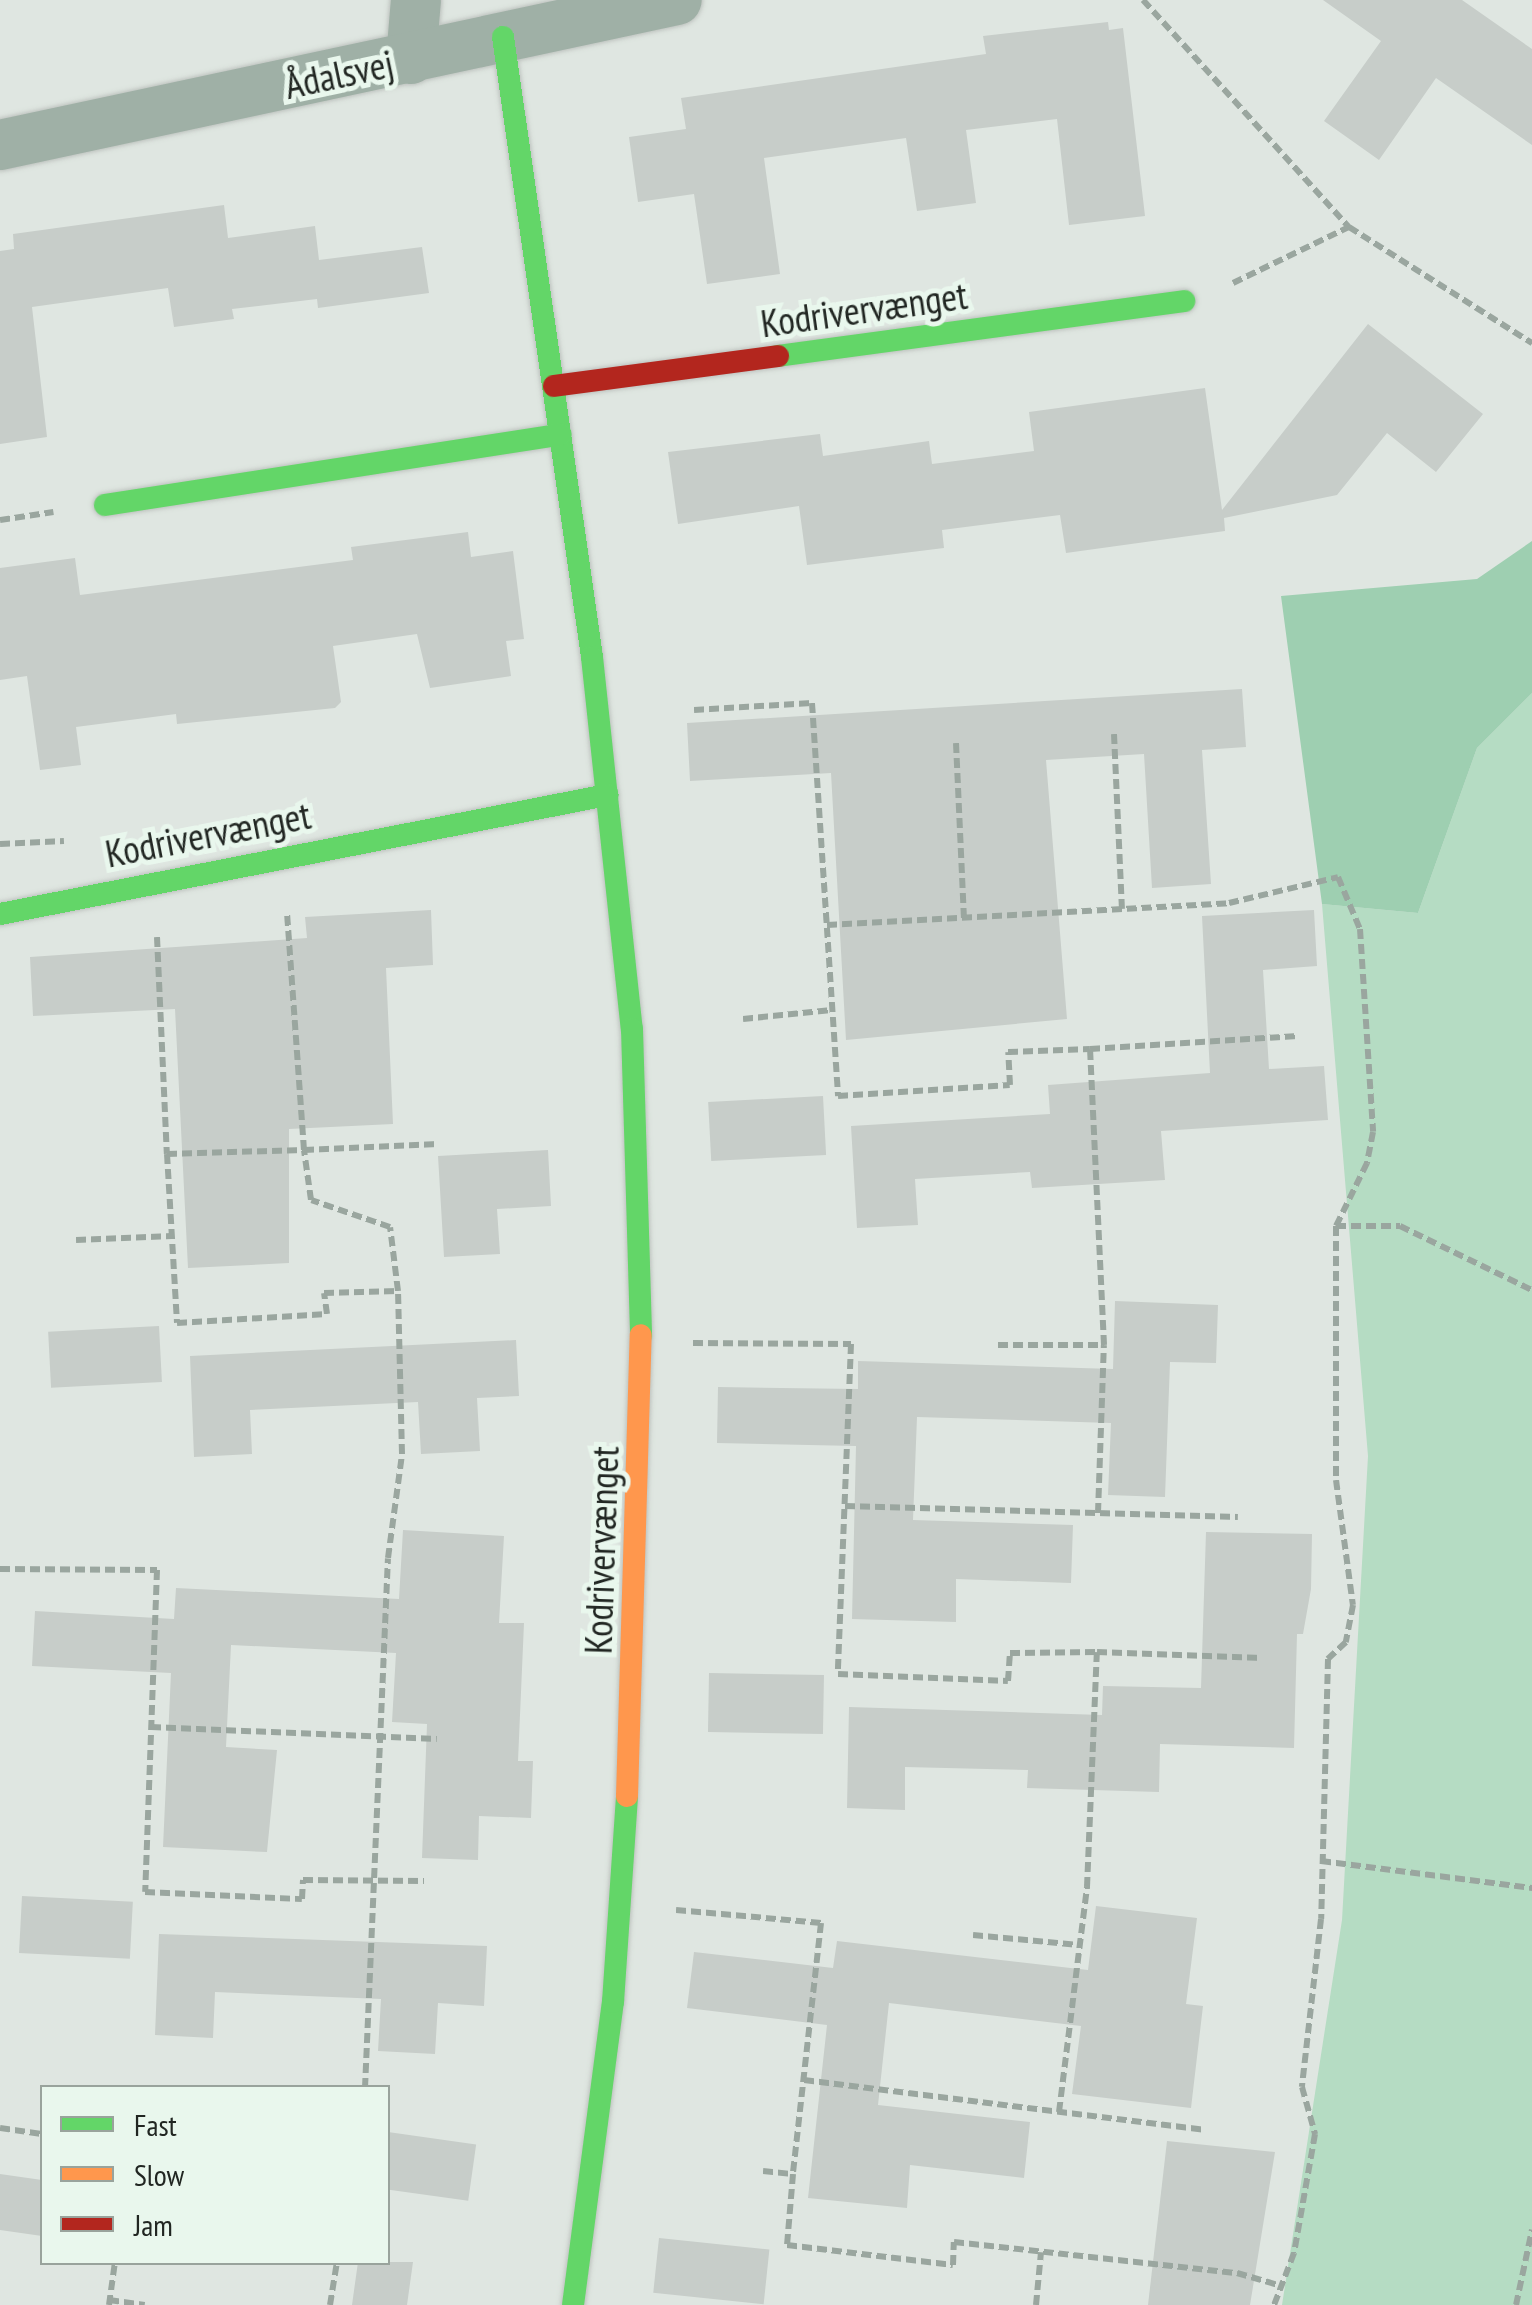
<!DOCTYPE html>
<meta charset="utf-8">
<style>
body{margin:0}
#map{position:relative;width:1532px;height:2305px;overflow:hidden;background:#dfe6e1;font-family:"PT Sans Narrow",sans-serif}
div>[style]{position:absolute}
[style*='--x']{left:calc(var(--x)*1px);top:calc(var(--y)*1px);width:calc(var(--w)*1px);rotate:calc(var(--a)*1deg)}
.green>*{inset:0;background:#b5dcc3}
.forest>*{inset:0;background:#9ecfb1}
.building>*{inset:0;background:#c7cdc9;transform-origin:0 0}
.path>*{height:6px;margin-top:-3px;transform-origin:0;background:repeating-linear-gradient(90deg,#9aa69f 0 10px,transparent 0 15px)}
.roads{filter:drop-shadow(0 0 2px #bec3bf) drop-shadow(0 0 2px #bec3bf)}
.street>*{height:50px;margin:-25px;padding:0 25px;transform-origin:25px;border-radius:25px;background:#9fb0a6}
.fast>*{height:22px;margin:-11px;padding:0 11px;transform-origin:11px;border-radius:11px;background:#63d668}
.slow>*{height:22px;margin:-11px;padding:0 11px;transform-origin:11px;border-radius:11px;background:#ff974d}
.jam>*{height:22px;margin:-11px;padding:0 11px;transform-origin:11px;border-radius:11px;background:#b3261e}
span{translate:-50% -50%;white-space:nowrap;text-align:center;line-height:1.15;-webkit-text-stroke:10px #e9f7ed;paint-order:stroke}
.street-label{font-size:38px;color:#212622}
.legend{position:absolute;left:40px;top:2085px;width:350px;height:180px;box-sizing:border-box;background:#e9f7ed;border:2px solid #99a39c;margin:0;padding:12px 18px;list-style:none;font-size:30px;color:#212622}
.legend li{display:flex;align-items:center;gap:20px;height:50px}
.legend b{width:50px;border:2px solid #99a39c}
</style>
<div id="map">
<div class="green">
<div style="clip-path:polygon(1532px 693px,1532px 2305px,1282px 2305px,1342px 1920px,1368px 1456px,1322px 904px,1418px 913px,1477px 748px)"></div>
</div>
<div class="forest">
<div style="clip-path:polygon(1532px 541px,1532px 693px,1477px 748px,1418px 913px,1322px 904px,1281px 596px,1477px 579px)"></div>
</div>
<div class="building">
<div style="clip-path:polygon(1323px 0,1462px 0,1532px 49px,1532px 145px,1436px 78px,1379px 160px,1324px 121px,1381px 41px)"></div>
<div style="clip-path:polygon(1108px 22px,1109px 30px,1123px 28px,1145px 216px,1069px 225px,1057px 119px,966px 130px,976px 203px,917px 211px,906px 138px,764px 158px,780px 274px,707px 284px,694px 194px,638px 202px,629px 137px,686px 129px,681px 98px,986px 54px,983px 36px)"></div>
<div style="clip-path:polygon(224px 205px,228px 238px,315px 226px,319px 260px,422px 247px,429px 293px,318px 308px,317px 299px,232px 309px,234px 319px,174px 327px,168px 288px,32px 307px,47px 437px,0 444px,0 251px,14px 249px,13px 234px)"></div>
<div style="clip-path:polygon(1368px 324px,1483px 414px,1436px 472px,1387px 433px,1337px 495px,1224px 518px,1225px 531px,1066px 553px,1060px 515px,942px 530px,944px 548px,807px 565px,799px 506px,678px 524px,668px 452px,820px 434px,823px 456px,929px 441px,932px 464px,1034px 451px,1029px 412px,1205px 388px,1222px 510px)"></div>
<div style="clip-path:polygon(468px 532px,471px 557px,513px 551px,524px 639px,506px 641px,511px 676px,430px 688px,417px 634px,333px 646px,341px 702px,335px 708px,177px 724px,176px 714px,76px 727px,81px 765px,40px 770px,27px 676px,0 680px,0 568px,75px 558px,80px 595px,353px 560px,351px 547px)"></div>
<div style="clip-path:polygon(1242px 689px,1246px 747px,1202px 750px,1211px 884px,1152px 888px,1144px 754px,1046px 760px,1067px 1019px,846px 1040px,831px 773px,690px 781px,687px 723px)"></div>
<div style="clip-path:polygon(431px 910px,433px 965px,386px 968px,393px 1124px,289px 1129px,289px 1263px,188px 1268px,175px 1009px,33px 1016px,30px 957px,307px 938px,305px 917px)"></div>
<div style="clip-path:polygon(1314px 910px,1317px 966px,1263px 970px,1269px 1069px,1324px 1066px,1328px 1120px,1161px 1131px,1165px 1180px,1032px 1188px,1030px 1172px,915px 1179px,918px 1225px,857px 1228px,851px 1126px,1050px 1114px,1048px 1085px,1210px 1073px,1202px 916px)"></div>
<div style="left:823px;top:1096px;width:59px;height:115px;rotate:87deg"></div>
<div style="clip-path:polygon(548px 1150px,551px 1206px,497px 1209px,500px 1254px,444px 1257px,438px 1156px)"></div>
<div style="clip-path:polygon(1115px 1301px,1218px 1305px,1216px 1363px,1170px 1362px,1165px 1497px,1108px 1495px,1111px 1423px,917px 1417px,913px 1520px,1073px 1525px,1071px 1583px,956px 1579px,956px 1622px,852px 1619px,856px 1446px,717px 1443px,718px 1387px,858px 1389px,858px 1361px,1113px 1369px)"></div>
<div style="left:159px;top:1326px;width:56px;height:111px;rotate:87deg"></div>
<div style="clip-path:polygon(516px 1340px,519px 1396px,477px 1398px,480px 1451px,421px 1454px,418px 1402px,250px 1410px,252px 1454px,194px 1457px,190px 1356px)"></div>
<div style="clip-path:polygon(403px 1530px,504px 1536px,499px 1623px,524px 1623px,518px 1761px,533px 1761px,531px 1818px,479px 1816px,478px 1860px,422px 1858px,427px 1724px,392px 1722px,396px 1653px,231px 1645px,226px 1747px,277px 1750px,267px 1852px,163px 1847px,171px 1673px,32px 1666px,35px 1611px,174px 1619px,176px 1588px,399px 1599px)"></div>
<div style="clip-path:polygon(1206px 1532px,1312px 1534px,1311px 1589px,1303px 1634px,1297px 1634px,1294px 1748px,1160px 1744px,1159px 1792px,1027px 1788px,1028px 1770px,905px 1767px,905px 1810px,847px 1808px,849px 1707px,1102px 1715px,1103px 1686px,1201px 1688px)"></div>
<div style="left:709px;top:1673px;width:115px;height:59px;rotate:1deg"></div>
<div style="left:22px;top:1896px;width:111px;height:57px;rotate:3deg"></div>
<div style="clip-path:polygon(1096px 1906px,1197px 1918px,1186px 2004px,1203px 2006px,1191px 2108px,1072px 2094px,1081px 2026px,889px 2003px,878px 2105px,1030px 2122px,1024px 2178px,910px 2165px,907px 2208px,808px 2198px,827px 2025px,687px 2008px,694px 1952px,833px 1968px,837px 1941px,1088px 1970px)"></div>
<div style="clip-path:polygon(159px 1934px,487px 1946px,484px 2006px,438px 2003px,435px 2054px,378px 2051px,381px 1999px,215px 1992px,213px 2038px,155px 2035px)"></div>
<div style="left:388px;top:2132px;width:89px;height:57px;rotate:8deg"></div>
<div style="clip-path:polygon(1167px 2141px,1275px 2152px,1250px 2305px,1148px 2305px)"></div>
<div style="clip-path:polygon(0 2174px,42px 2180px,42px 2236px,0 2230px)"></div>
<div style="left:659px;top:2238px;width:111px;height:55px;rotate:6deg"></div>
<div style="clip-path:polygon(358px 2262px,413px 2262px,407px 2305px,352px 2305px)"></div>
</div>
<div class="path">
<div style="--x:1143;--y:0;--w:307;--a:47.8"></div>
<div style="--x:1349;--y:227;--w:217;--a:32.4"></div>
<div style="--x:1233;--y:283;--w:129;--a:-25.8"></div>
<div style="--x:0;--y:520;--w:54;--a:-8.6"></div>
<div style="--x:694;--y:710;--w:118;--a:-3.4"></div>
<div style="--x:812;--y:703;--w:394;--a:86.2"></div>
<div style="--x:838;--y:1096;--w:172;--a:-3.7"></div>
<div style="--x:1010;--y:1085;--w:33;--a:-93"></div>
<div style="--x:1008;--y:1052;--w:82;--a:-2.1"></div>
<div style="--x:1114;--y:734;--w:175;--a:87.4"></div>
<div style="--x:956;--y:743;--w:175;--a:87.4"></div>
<div style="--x:0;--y:844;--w:64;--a:-2.7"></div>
<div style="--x:827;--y:925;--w:403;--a:-3.1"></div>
<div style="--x:1229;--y:903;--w:112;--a:-13.4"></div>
<div style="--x:1338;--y:877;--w:56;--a:67.1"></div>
<div style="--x:1360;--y:929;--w:203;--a:86.3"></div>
<div style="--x:1373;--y:1132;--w:32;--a:101"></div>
<div style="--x:1367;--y:1163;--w:70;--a:116.2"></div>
<div style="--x:1336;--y:1226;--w:254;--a:90"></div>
<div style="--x:1336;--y:1480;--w:126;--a:82.3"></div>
<div style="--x:1353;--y:1605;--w:38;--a:101"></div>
<div style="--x:1346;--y:1642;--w:25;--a:137"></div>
<div style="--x:1328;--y:1659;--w:260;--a:91.5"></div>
<div style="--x:1321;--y:1919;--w:169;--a:96.5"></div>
<div style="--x:1302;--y:2087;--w:49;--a:74.5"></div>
<div style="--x:1315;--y:2134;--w:121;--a:100"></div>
<div style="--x:1294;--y:2253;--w:56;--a:111"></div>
<div style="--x:157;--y:937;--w:217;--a:87.4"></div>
<div style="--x:167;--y:1154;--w:137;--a:-1.7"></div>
<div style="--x:304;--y:1150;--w:239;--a:-94.1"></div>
<div style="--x:743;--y:1019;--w:89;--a:-5.8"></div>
<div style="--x:167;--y:1154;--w:169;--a:86.6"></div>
<div style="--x:177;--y:1323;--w:150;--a:-3.4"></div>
<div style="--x:327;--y:1314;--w:21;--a:-98"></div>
<div style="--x:324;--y:1293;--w:74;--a:-1.5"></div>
<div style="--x:398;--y:1291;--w:64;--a:-97.1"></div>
<div style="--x:390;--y:1227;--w:83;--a:-161.1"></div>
<div style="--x:311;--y:1200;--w:50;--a:-98"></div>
<div style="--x:304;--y:1150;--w:134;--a:-2.6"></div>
<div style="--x:1336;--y:1226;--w:64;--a:0"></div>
<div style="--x:1400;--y:1226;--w:147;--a:25.9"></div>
<div style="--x:76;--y:1240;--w:96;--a:-2.4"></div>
<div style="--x:693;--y:1343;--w:158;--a:0.4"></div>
<div style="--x:851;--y:1344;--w:330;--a:92.3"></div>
<div style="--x:838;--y:1674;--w:170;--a:2.4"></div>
<div style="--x:1008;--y:1681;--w:28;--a:-86"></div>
<div style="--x:1010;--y:1653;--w:87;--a:-0.7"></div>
<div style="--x:998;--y:1345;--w:106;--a:0"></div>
<div style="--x:845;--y:1506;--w:393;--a:1.6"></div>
<div style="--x:1098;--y:1513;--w:168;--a:-88"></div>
<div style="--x:1104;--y:1345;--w:296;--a:-92.7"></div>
<div style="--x:1090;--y:1049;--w:208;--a:-3.6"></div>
<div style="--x:0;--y:1569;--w:157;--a:0.4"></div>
<div style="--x:157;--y:1570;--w:322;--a:92.1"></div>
<div style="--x:145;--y:1892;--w:157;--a:2.6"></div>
<div style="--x:302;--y:1899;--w:19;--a:-87"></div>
<div style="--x:303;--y:1880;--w:121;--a:0.5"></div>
<div style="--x:151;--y:1727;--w:286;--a:2.4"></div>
<div style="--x:1321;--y:1861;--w:213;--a:7.3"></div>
<div style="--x:676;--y:1910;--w:146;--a:5.1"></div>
<div style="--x:821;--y:1923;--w:253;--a:96.4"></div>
<div style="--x:973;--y:1935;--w:106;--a:5.4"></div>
<div style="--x:804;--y:2080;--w:403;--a:7.1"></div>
<div style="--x:365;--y:2088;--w:530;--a:-87.52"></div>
<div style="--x:388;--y:1558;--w:105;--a:-82.3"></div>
<div style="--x:402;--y:1454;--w:163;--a:-91.4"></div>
<div style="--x:1059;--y:2112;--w:227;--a:-82.9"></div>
<div style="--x:1087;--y:1887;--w:235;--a:-87.6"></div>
<div style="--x:1097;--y:1652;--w:165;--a:2.1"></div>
<div style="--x:0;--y:2128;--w:42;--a:8.1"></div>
<div style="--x:763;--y:2171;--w:30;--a:6"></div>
<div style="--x:793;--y:2174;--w:71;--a:94.8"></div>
<div style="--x:787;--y:2245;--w:167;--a:6.9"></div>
<div style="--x:953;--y:2265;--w:23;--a:-88"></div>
<div style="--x:954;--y:2242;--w:285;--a:6.3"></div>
<div style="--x:1237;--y:2273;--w:43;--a:16.3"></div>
<div style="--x:109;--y:2300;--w:36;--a:8"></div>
<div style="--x:109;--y:2305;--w:43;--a:-82.1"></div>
<div style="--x:330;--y:2305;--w:44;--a:-80.8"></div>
<div style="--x:1036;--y:2305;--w:53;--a:-84.6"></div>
<div style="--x:1516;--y:2305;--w:77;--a:-78"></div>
</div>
<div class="roads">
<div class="street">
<div style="--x:411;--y:59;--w:59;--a:-85.2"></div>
<div style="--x:0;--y:145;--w:692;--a:-12.09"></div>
</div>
<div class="fast">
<div style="--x:503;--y:37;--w:626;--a:81.83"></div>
<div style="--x:592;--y:657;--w:374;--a:83.9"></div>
<div style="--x:632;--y:1029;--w:306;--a:88.3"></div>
<div style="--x:778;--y:356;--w:410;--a:-7.7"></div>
<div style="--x:105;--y:505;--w:461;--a:-8.8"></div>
<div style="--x:0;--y:914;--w:619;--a:-11.09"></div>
<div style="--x:573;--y:2305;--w:306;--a:-82.5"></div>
<div style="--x:613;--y:2002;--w:206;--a:-86.1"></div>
</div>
<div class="slow">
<div style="--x:627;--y:1796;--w:461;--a:-88.3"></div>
</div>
<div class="jam">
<div style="--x:554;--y:386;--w:226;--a:-7.6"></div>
</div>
</div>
<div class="street-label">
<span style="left:339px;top:74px;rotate:-12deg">Ådalsvej</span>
<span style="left:864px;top:309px;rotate:-8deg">Kodrivervænget</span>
<span style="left:208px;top:834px;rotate:-11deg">Kodrivervænget</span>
<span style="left:601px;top:1550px;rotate:-88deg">Kodrivervænget</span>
</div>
<ul class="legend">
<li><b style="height:12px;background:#63d668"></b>Fast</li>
<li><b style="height:12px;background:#ff974d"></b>Slow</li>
<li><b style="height:12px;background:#b3261e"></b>Jam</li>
</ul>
</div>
